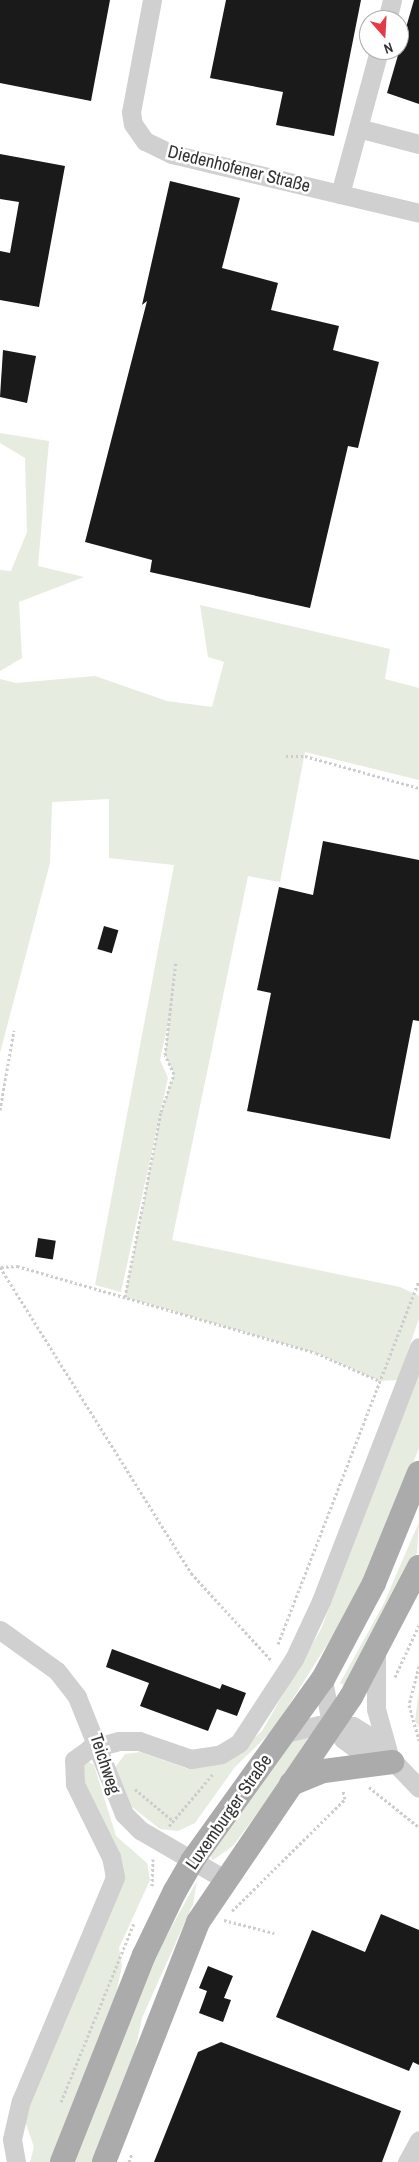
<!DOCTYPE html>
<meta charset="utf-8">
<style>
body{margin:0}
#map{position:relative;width:419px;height:2162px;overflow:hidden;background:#fff;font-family:"Archivo Narrow",sans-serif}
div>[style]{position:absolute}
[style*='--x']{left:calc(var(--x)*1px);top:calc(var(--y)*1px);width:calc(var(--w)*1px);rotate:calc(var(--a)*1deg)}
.green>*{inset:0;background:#e6ecdf}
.building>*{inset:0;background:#1a1a1a;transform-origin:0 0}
.path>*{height:3px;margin-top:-1.5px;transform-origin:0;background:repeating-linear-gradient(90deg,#cdcdcd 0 2.5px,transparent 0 5px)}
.minor>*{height:19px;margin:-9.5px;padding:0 9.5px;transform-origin:9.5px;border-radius:9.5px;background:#d0d0d0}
.major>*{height:24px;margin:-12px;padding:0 12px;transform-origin:12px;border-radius:12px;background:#ababab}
span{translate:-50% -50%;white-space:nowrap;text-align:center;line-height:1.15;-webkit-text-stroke:5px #fff;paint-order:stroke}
.street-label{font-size:18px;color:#333}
.north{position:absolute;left:359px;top:10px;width:50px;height:50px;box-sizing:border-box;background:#fff;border:1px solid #adadad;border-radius:50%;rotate:161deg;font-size:14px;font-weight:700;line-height:20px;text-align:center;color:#333}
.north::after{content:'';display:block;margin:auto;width:18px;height:22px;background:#e63946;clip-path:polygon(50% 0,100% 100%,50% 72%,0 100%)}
</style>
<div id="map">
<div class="green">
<div style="clip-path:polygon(0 433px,49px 441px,38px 566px,84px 577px,19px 602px,22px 658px,0 671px,0 570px,11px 571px,27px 532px,25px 458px,0 443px)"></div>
<div style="clip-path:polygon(200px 605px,390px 649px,385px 679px,419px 688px,419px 780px,305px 752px,280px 882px,248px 876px,172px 1240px,400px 1287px,419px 1296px,419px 1318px,398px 1380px,380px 1381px,316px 1353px,125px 1297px,161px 1112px,174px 1074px,165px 1055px,170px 1014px,160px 1060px,168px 1078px,121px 1292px,95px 1285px,174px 865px,109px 858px,109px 799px,52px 802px,50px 863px,0 1053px,0 679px,16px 683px,95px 676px,167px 701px,212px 707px,224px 662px,208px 657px)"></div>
<div style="clip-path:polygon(419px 1374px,419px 1448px,380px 1549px,344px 1618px,273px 1730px,235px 1767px,195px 1823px,178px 1831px,160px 1829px,127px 1803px,114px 1779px,116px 1766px,125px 1754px,140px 1752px,189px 1769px,213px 1765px,234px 1756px,262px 1731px,321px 1629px)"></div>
<div style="clip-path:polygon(419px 1522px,417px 1553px,347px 1687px,340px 1683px,384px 1603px)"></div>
<div style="clip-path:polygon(419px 1690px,419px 1727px,415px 1721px)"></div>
<div style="clip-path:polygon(301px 1735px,307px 1736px,308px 1745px,233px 1846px,213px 1860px,210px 1856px,289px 1743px)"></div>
<div style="clip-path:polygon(87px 1761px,94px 1765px,116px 1836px,147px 1863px,150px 1880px,119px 1948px,122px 1965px,113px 2010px,52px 2162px,30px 2162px,34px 2147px,24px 2118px,116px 1893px,77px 1781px,81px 1766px)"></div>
<div style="clip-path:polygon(197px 1881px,193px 1904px,142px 2018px,133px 2061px,93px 2162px,73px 2162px,158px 1951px)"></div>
</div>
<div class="building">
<div style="clip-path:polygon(0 0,110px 0,91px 101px,0 83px)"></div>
<div style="clip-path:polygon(226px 0,361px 0,334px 136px,276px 125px,283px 92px,210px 78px)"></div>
<div style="clip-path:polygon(414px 0,419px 0,419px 104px,387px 93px)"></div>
<div style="clip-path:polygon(0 154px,65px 166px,39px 307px,0 300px,0 251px,10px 253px,19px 202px,0 199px)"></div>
<div style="clip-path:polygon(170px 181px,240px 198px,222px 268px,278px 283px,271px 310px,339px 326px,333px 350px,379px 362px,358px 448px,348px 446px,310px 608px,150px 572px,152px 560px,85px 542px,147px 301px,142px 305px)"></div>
<div style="clip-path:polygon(3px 350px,36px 356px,27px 403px,0 397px)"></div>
<div style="clip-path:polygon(323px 841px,419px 860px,419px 1021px,413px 1020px,390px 1139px,247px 1111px,271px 993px,257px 990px,279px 887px,313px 895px)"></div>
<div style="left:104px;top:926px;width:15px;height:24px;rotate:16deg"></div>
<div style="left:38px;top:1238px;width:18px;height:19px;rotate:9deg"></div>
<div style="clip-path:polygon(112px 1649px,220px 1689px,222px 1684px,246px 1693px,237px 1716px,217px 1709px,208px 1731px,140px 1706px,149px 1683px,106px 1667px)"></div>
<div style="clip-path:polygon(381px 1914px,419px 1930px,419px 2065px,413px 2062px,409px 2071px,276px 2017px,312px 1930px,365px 1952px)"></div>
<div style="clip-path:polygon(208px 1966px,233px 1976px,224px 1998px,231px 2000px,223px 2022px,199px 2013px,207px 1991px,199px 1988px)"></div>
<div style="clip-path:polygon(221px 2042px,401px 2111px,382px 2162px,154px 2162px,198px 2052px)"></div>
</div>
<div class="path">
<div style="--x:286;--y:756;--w:19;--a:0"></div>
<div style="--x:305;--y:756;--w:118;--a:15.7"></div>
<div style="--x:0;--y:1110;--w:81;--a:-80.1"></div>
<div style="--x:0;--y:1267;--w:361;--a:58"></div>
<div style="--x:191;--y:1573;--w:118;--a:47.4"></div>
<div style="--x:1;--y:1267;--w:16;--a:-4"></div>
<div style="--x:17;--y:1266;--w:311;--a:16.2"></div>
<div style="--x:316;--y:1353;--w:70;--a:23.6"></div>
<div style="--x:125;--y:1297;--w:188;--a:-79"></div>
<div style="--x:161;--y:1112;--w:40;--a:-71.1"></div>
<div style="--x:174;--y:1074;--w:21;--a:-115"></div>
<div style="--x:165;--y:1055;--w:95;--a:-83.3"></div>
<div style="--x:278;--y:1644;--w:389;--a:-68.8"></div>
<div style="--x:419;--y:1666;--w:40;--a:104.4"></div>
<div style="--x:409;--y:1705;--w:37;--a:74"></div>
<div style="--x:395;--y:1677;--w:57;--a:-65.2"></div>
<div style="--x:369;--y:1787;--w:64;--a:38.7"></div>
<div style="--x:135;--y:1789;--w:48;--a:40"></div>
<div style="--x:169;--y:1826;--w:68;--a:-49.8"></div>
<div style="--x:152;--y:1886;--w:27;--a:-88"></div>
<div style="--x:232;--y:1911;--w:159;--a:-44.7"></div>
<div style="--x:345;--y:1799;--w:9;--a:-103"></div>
<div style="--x:224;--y:1920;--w:52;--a:14.6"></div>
<div style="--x:61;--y:2102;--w:193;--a:-67.8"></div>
<div style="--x:129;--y:2162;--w:9;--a:-72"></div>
</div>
<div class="minor">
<div style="--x:152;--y:0;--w:114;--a:100.6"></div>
<div style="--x:131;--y:112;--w:12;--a:81"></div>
<div style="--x:133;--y:124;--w:21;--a:55"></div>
<div style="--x:145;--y:141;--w:30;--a:26"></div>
<div style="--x:172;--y:154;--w:254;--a:13.4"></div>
<div style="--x:387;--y:20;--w:21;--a:-76"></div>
<div style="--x:358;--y:128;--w:63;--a:14.7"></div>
<div style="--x:340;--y:194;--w:149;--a:-74.8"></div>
<div style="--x:0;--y:1630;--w:70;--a:35.7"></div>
<div style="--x:57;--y:1671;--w:33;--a:52"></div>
<div style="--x:77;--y:1697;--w:126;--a:68.1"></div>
<div style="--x:124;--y:1814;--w:23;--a:45"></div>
<div style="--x:140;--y:1830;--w:99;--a:30.2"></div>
<div style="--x:376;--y:1655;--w:54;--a:90"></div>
<div style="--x:376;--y:1709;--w:45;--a:74.4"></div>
<div style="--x:323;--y:1679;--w:34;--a:80"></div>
<div style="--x:329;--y:1712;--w:30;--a:63"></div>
<div style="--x:343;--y:1739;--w:20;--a:37"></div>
<div style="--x:359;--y:1751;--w:34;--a:19"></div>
<div style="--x:285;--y:1733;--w:35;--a:-13"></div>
<div style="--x:319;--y:1725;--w:34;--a:2"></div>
<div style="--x:353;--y:1726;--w:19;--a:32"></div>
<div style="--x:369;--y:1736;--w:72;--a:46.1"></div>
<div style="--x:16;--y:2162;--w:23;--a:-100"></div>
<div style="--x:12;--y:2139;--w:39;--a:-77"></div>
<div style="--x:21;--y:2101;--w:243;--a:-67.2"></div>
<div style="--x:115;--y:1877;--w:20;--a:-101"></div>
<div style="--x:111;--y:1857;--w:81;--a:-116.3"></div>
<div style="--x:75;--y:1784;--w:24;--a:-92"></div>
<div style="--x:74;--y:1760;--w:19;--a:-36"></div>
<div style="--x:89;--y:1749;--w:31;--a:-15"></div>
<div style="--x:119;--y:1741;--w:20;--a:0"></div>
<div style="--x:139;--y:1741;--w:55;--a:19.1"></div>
<div style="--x:191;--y:1759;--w:30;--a:-9"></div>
<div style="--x:221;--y:1754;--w:21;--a:-31"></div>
<div style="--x:239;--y:1743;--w:100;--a:-56.8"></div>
<div style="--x:294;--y:1659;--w:64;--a:-65"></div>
<div style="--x:321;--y:1601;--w:272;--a:-68.9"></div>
<div style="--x:407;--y:2162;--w:25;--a:-61"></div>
</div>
<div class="major">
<div style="--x:291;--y:1784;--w:35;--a:-22"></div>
<div style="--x:324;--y:1771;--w:69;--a:-7.5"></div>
<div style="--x:62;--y:2162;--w:223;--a:-68.4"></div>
<div style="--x:144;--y:1955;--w:71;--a:-64.2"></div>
<div style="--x:175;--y:1891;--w:34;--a:-60"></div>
<div style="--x:192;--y:1861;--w:224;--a:-54.3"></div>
<div style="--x:323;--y:1679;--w:109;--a:-62"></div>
<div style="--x:374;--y:1583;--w:119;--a:-67.8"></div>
<div style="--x:104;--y:2162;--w:258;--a:-68.6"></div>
<div style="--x:198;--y:1922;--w:272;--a:-55.8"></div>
<div style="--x:351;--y:1697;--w:147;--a:-62.4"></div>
</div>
<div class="street-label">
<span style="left:239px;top:169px;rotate:14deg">Diedenhofener Straße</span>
<span style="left:105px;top:1764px;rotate:72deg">Teichweg</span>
<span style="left:229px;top:1812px;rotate:-55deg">Luxemburger Straße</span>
</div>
<div class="north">N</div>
</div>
